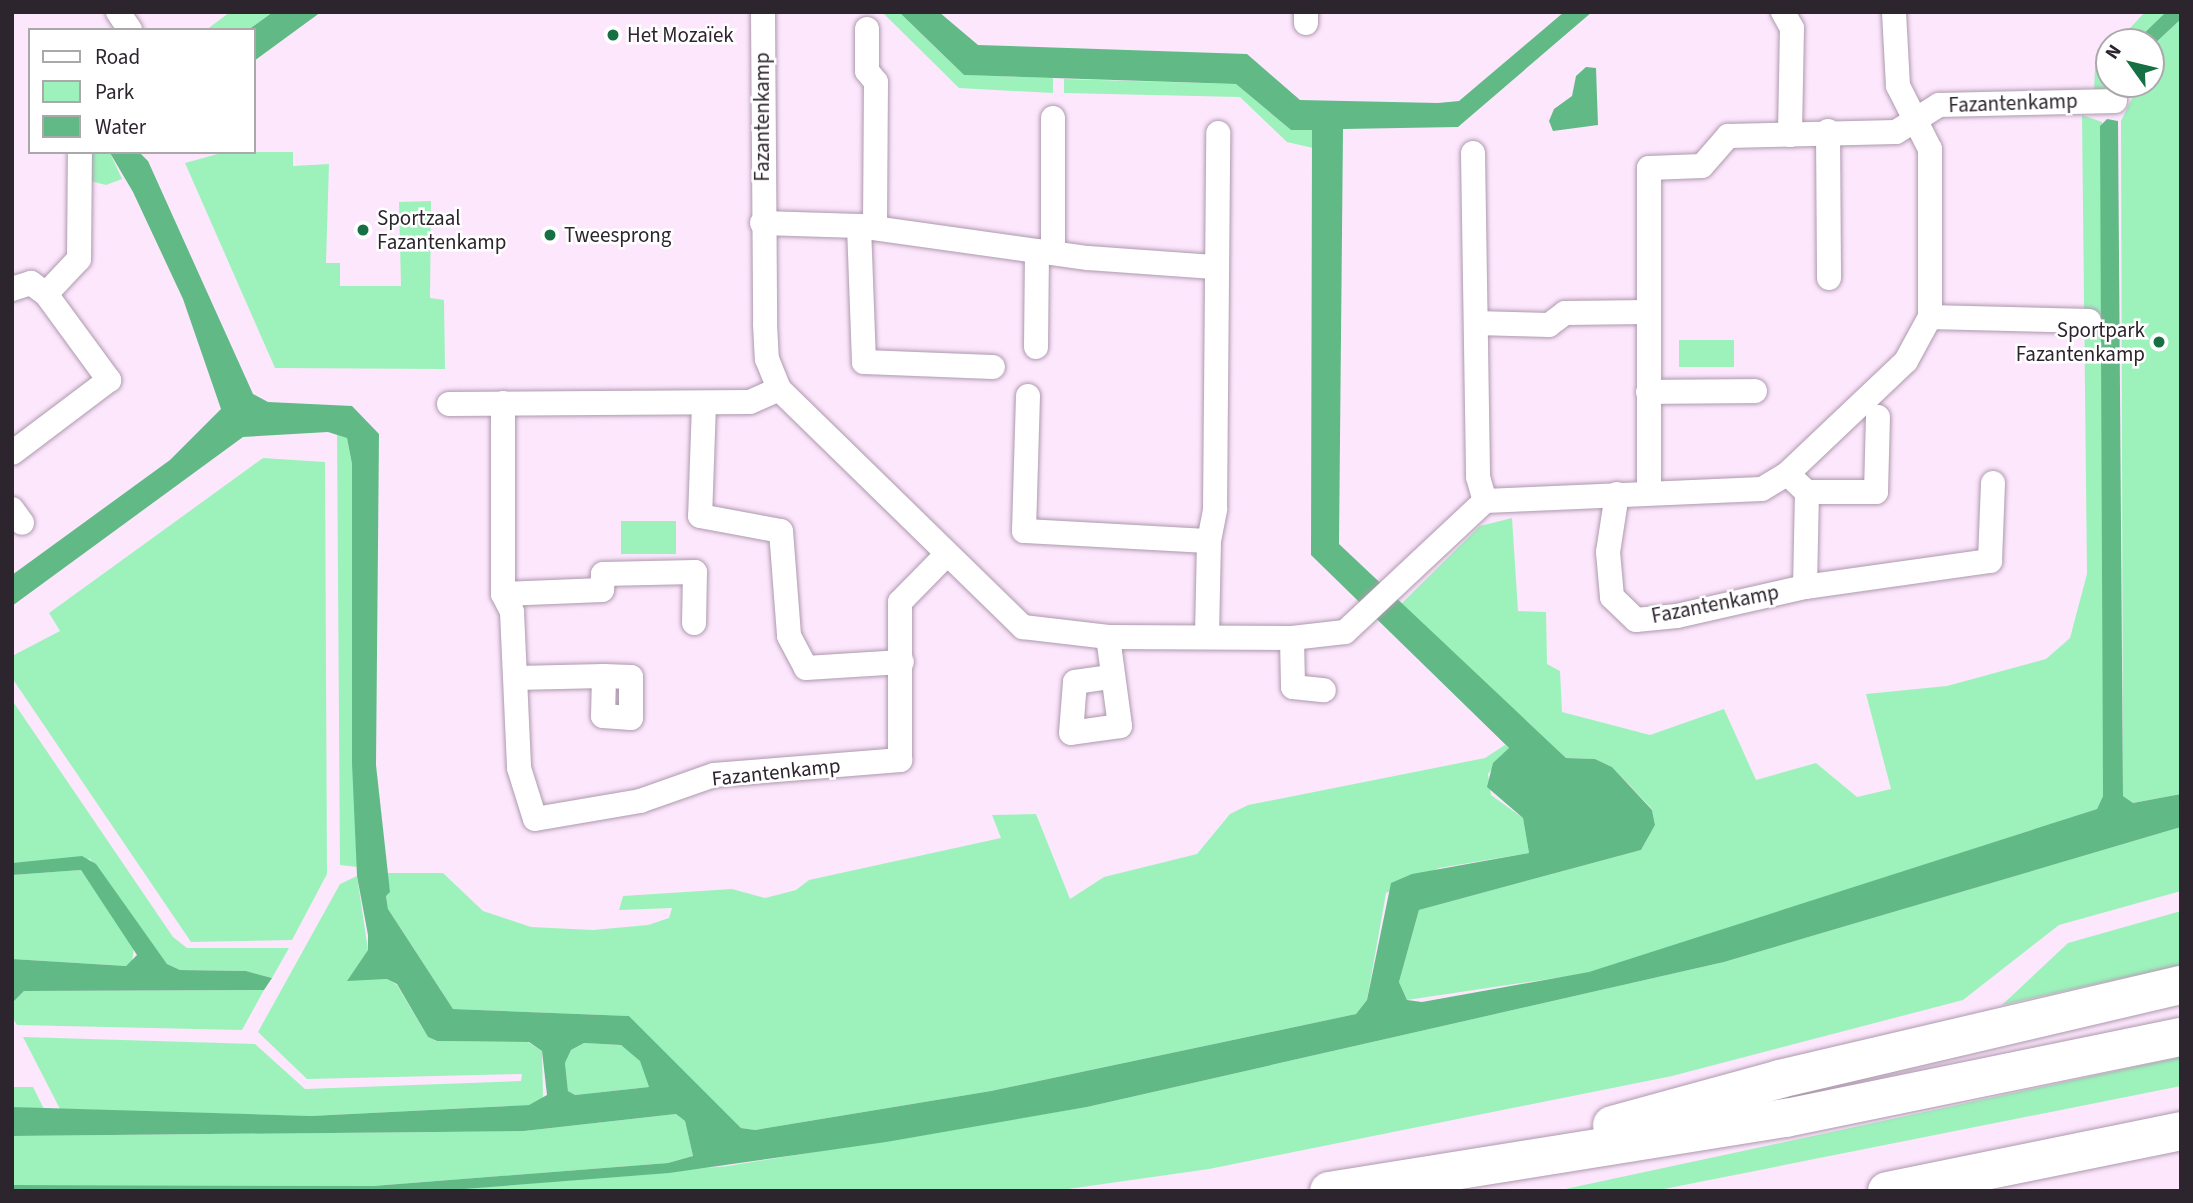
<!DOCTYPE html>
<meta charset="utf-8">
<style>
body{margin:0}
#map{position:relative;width:2193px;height:1203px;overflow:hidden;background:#fde7fd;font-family:"Source Sans 3",sans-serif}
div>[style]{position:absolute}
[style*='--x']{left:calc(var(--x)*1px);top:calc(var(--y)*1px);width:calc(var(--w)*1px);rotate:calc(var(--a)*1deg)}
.green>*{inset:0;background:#9df2bc;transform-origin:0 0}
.water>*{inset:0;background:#61ba85}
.roads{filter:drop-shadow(0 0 2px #ad99ad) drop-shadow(0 0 2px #ad99ad)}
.minor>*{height:24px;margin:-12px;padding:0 12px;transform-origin:12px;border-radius:12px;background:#fff}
.motorway>*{height:38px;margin:-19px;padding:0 19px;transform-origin:19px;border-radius:19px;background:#fff}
.dots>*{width:19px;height:19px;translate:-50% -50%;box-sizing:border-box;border:4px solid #fff;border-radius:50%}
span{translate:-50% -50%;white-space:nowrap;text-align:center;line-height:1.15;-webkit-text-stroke:5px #fff;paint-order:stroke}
.poi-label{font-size:21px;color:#2d252d}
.left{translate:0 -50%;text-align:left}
.right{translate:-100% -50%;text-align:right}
.street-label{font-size:21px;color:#2d252d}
.frame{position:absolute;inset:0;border:14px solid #2d252d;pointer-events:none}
.legend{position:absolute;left:28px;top:28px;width:228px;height:126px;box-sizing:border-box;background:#fff;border:2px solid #aba8ab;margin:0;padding:9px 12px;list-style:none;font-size:21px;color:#2d252d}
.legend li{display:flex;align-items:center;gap:14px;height:35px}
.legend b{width:35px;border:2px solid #aba8ab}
.north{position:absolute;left:2095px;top:28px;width:70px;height:70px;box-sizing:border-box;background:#fff;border:2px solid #aba8ab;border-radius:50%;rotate:304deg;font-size:19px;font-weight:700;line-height:28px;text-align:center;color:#2d252d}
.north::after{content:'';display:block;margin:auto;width:24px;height:32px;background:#177043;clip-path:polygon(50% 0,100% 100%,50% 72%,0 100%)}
</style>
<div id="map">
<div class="green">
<div style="clip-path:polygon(230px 12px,273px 12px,248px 30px,206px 30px)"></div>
<div style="clip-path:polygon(882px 12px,899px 12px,964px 75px,1053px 78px,1053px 93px,959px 88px)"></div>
<div style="clip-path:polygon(2145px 12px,2166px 12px,2135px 42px,2117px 42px)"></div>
<div style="clip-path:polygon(2181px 19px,2181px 794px,2133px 803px,2123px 796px,2121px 121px,2133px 96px,2094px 95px,2095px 66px,2109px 51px,2109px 84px,2151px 84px,2151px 47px)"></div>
<div style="clip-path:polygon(1064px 79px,1236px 84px,1291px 130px,1312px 130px,1313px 148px,1287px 142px,1240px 97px,1064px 93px)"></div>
<div style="clip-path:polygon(2082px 115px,2102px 122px,2103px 796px,2097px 809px,1589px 973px,1407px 1000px,1399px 982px,1419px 910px,1641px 850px,1655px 825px,1652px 809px,1612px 767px,1595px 759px,1566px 758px,1401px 604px,1480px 526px,1512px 518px,1518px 611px,1546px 612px,1547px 664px,1560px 671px,1562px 712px,1650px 735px,1724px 709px,1756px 780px,1816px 763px,1857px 797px,1891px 789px,1866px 694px,1947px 686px,2046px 659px,2070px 638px,2087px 574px)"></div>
<div style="clip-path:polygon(91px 152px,110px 153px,122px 179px,106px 185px,90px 181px)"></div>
<div style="clip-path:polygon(225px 152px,293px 152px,293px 166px,329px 164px,326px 263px,340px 263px,340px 286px,401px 286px,399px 202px,431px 201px,430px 298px,444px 300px,445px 369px,275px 368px,185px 163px)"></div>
<div style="left:1734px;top:340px;width:27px;height:55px;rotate:90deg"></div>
<div style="clip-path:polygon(337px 432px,347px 438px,352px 464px,357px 867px,340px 865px)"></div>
<div style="clip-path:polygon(263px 458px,325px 462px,327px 874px,292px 940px,191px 942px,12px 678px,12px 656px,60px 631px,49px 613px)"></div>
<div style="left:621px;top:521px;width:55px;height:33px"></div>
<div style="clip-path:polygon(12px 700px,173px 937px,187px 948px,289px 948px,272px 978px,246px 971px,180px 970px,167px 964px,90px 859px,12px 863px)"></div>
<div style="clip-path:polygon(1505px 745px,1509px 748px,1488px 774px,1491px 795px,1523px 818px,1529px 853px,1439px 868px,1386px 893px,1367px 1000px,1356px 1014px,991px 1091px,755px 1130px,741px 1128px,629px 1016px,453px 1009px,388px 909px,386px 895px,390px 892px,387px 873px,443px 873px,483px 911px,531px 927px,593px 930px,648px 925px,669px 918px,672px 908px,619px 910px,623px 896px,732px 889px,765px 898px,796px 890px,809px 880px,1001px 838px,992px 815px,1036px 814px,1070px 899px,1104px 877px,1197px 854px,1230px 814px,1248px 805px,1485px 758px)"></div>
<div style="clip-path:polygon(2181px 827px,2181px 891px,2059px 925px,1963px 1000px,1672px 1076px,1209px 1169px,1054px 1191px,438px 1191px,728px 1166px,1087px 1107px,1724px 962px)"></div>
<div style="clip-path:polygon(81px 870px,134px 947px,132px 962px,126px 966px,12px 959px,12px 875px)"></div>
<div style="clip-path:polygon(357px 876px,368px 950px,348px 980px,388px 979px,397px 985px,428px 1037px,436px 1041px,528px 1042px,542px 1051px,543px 1099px,529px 1105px,311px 1116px,60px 1109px,23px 1037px,255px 1044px,305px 1089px,521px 1081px,522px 1074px,307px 1079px,258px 1032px,340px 884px)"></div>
<div style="clip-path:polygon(2181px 911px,2181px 965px,2002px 1005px,2068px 943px)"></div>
<div style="clip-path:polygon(264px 990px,242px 1030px,17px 1025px,12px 1017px,12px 1003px,24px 991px)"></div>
<div style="clip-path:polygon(584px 1043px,621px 1045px,641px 1061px,649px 1087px,575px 1095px,568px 1091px,565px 1063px,571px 1050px)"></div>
<div style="clip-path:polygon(2181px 1057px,2181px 1086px,1654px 1191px,1556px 1191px)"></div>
<div style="clip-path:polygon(12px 1087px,33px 1087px,44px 1109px,12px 1107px)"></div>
<div style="clip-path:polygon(676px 1114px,685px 1121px,693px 1156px,668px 1163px,373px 1186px,12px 1185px,12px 1136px,524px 1131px)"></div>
</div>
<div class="water">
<div style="clip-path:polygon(273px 12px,321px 12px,254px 61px,254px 30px,248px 30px)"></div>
<div style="clip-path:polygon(evenodd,899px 12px,939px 12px,978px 45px,1247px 54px,1300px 100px,1438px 103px,1459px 101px,1564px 12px,1592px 12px,1458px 127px,1343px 129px,1339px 544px,1566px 758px,1595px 759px,1612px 767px,1652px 810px,1655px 825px,1641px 850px,1419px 910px,1399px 982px,1407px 1000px,1422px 1002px,1589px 972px,2097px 809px,2103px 796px,2100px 126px,2107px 119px,2118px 121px,2123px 796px,2133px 803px,2181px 794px,2181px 827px,1724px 962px,1087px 1107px,886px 1142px,669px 1173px,438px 1191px,12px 1191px,12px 1185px,373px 1186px,668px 1163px,693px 1156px,685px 1121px,676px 1114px,524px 1131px,12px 1136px,12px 1107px,311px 1116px,529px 1105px,547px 1095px,542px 1051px,529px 1042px,437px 1041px,428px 1037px,397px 984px,387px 979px,347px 981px,368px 950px,368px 935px,357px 876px,352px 763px,352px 464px,347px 438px,328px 432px,243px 437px,12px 606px,12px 575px,170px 460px,221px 409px,183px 299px,133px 192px,110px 153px,104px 152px,139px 152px,148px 161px,253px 394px,268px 402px,352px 406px,379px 434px,376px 765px,390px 892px,386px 896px,388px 909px,453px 1009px,629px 1016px,741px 1128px,755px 1130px,991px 1091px,1356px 1014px,1367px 1000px,1391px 883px,1412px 874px,1529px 853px,1523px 818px,1487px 787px,1493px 763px,1509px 748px,1311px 555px,1312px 130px,1291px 130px,1236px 84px,964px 75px,899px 12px,584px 1043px,621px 1045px,640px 1061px,649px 1087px,575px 1095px,568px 1091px,565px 1063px,571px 1050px,584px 1043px)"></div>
<div style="clip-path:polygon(2166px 12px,2181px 12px,2181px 19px,2151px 47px,2151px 42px,2135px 42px)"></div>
<div style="clip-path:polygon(1586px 67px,1596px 68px,1598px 125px,1553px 131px,1549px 121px,1554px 109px,1572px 96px,1576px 76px)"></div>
<div style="clip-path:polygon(82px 856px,96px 864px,167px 964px,180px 970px,246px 971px,272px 978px,264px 990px,24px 991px,12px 1003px,12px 959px,126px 966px,137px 955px,81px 870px,12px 875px,12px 863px)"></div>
</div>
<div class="roads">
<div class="minor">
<div style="--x:118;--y:12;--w:22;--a:56"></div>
<div style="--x:763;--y:12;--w:312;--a:89.6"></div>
<div style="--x:765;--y:324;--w:35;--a:87"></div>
<div style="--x:767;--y:359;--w:32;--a:68"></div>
<div style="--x:779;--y:389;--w:341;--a:44.3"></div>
<div style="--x:1023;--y:627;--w:86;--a:6.7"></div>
<div style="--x:1108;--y:637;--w:184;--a:0.3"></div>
<div style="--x:1292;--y:638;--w:53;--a:-6.5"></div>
<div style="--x:1345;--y:632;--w:192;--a:-43.1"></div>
<div style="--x:1485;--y:501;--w:277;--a:-2.5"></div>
<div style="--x:1762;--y:489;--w:29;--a:-31"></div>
<div style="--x:1787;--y:474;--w:164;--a:-43.5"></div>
<div style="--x:1906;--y:361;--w:50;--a:-61.4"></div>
<div style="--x:1930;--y:317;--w:168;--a:-90"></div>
<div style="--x:1930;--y:149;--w:71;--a:-116.9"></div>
<div style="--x:1898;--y:86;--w:74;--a:-93.1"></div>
<div style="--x:1306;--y:12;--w:11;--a:90"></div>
<div style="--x:1783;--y:12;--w:18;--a:61"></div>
<div style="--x:1792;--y:28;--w:107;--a:91.1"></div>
<div style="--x:867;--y:29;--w:42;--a:90"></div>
<div style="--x:867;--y:71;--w:14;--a:51"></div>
<div style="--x:876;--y:82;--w:146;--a:90.4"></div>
<div style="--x:1053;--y:118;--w:135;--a:90"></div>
<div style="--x:1828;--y:131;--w:147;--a:89.6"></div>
<div style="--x:1473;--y:153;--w:324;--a:89.1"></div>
<div style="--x:1478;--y:477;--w:25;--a:74"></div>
<div style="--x:762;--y:223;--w:97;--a:1.8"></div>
<div style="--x:859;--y:226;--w:231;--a:8"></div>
<div style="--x:1088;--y:258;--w:126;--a:4.1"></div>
<div style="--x:859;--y:226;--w:136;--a:87.9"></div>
<div style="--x:864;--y:362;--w:129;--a:2.2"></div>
<div style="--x:12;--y:289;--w:20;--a:-18"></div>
<div style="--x:31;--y:283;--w:19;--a:36"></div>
<div style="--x:46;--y:294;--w:107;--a:53.8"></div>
<div style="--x:109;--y:380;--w:121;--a:143"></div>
<div style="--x:46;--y:294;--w:48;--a:-46.7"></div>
<div style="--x:79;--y:259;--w:107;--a:-89.5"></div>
<div style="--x:1930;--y:317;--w:159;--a:1.4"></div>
<div style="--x:1476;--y:323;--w:73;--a:1.6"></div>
<div style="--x:1549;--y:325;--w:20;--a:-37"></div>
<div style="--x:1565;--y:313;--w:83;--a:-0.7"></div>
<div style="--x:1036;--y:347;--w:96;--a:-89.4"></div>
<div style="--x:1648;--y:392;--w:107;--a:-0.5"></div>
<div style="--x:1028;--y:396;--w:135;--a:91.7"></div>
<div style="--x:1024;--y:531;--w:185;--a:3.1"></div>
<div style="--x:503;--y:403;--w:191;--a:90"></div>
<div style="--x:503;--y:594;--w:20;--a:63"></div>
<div style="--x:512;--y:612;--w:156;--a:87.4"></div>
<div style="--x:519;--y:768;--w:53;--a:72.6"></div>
<div style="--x:535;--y:819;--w:107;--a:-9.7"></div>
<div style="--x:640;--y:801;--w:78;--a:-19.4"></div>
<div style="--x:714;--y:775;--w:187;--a:-4.6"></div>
<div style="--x:900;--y:760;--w:158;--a:-90"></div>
<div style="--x:900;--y:602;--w:67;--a:-45.6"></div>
<div style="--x:449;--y:404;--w:301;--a:-0.4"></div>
<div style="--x:750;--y:402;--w:32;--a:-24"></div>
<div style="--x:704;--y:404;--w:112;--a:92"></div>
<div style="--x:700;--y:516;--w:82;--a:10.5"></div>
<div style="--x:781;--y:531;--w:105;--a:85.6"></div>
<div style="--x:789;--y:636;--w:36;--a:62"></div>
<div style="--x:806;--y:668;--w:96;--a:-3.6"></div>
<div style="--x:1795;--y:481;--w:16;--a:43"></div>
<div style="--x:1807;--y:492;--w:95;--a:91.2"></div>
<div style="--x:1649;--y:492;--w:324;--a:-90"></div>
<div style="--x:1649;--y:168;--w:53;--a:-2.2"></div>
<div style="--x:1702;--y:166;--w:40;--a:-49"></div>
<div style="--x:1728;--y:136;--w:168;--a:-1.4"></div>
<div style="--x:1896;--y:132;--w:51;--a:-32.1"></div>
<div style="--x:1939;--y:105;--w:176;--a:-1.3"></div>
<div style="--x:1807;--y:492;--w:69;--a:0"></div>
<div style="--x:1876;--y:492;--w:75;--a:-88.5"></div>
<div style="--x:1617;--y:494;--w:59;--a:98.8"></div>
<div style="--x:1608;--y:552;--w:45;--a:84.9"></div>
<div style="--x:1612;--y:597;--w:33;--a:44"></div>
<div style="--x:1636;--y:620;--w:41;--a:-5.6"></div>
<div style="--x:1677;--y:616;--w:131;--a:-12.8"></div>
<div style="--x:1805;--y:587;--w:187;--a:-8"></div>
<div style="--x:1990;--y:561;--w:78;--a:-87.8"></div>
<div style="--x:12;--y:509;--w:17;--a:54"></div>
<div style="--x:503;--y:594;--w:99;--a:-2.3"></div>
<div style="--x:602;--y:590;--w:16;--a:-86"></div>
<div style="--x:603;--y:574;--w:92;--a:-1.2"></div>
<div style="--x:695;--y:572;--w:51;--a:91.1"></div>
<div style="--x:1207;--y:636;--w:95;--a:-88.8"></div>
<div style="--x:1209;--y:541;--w:33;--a:-79"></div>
<div style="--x:1215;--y:509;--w:376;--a:-89.5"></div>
<div style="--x:1108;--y:637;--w:90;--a:82.3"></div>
<div style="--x:1120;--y:726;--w:49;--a:171.9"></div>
<div style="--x:1071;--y:733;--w:51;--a:-85.5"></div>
<div style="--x:1075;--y:682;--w:36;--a:-8"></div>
<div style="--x:1292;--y:638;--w:49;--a:88.8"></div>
<div style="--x:1293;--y:687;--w:31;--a:6"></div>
<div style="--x:516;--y:678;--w:88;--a:-1.3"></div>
<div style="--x:604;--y:676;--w:40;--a:91.4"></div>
<div style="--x:603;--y:716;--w:28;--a:4"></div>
<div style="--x:631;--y:718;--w:41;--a:-90"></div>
<div style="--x:631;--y:677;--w:27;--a:-178"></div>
</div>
<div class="motorway">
<div style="--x:1612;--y:1125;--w:174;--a:-15.3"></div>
<div style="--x:1780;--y:1079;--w:412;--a:-13.2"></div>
<div style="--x:1329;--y:1191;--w:463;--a:-9.1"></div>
<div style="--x:1786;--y:1118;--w:403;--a:-11.6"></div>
<div style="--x:1887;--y:1191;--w:300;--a:-11.5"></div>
</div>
</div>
<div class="dots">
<div style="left:613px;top:35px;background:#177043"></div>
<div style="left:363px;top:230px;background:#177043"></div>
<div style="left:550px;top:235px;background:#177043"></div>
<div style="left:2159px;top:342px;background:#177043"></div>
</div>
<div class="poi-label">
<span class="left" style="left:627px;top:35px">Het Mozaïek</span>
<span class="left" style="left:377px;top:230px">Sportzaal<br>Fazantenkamp</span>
<span class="left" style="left:564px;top:235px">Tweesprong</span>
<span class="right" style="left:2145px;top:342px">Sportpark<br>Fazantenkamp</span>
</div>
<div class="street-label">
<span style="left:2013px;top:103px;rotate:-2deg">Fazantenkamp</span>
<span style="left:762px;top:117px;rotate:-90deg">Fazantenkamp</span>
<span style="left:1715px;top:604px;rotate:-11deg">Fazantenkamp</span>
<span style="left:776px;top:772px;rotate:-6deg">Fazantenkamp</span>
</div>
<div class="frame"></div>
<ul class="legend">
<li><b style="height:9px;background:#fff"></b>Road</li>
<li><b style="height:19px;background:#9df2bc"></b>Park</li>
<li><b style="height:19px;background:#61ba85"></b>Water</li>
</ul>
<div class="north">N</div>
</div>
